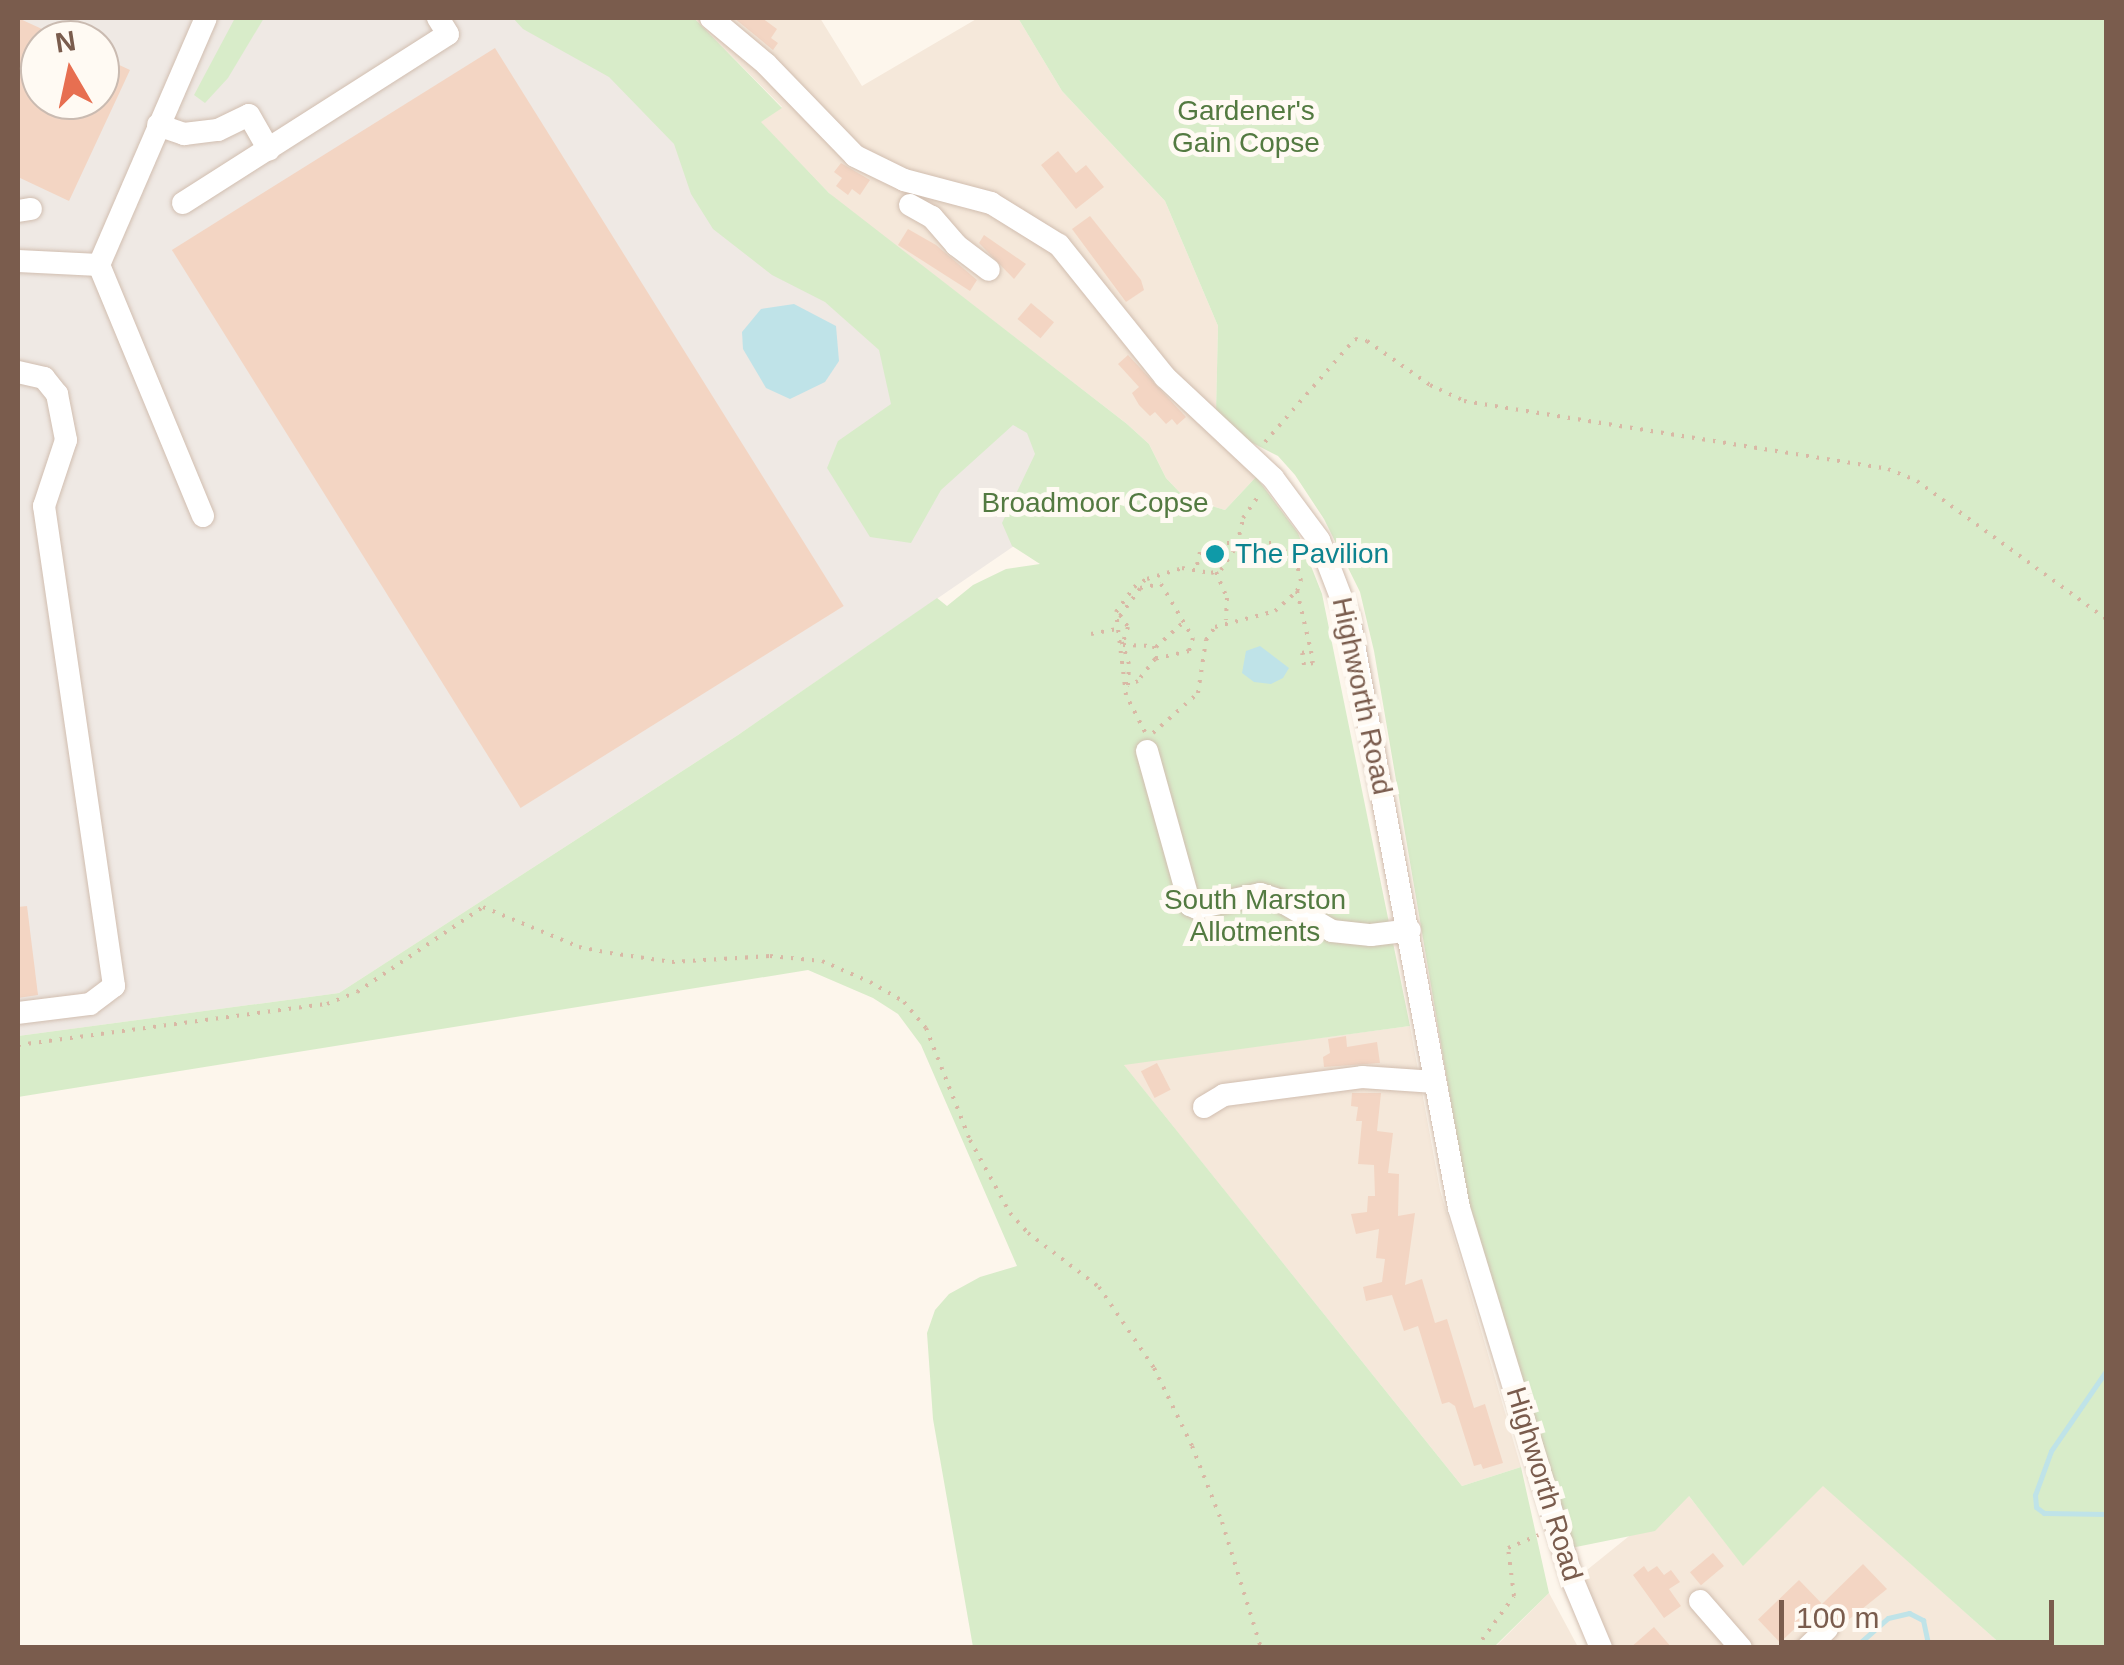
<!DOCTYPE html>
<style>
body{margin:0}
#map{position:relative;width:2124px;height:1665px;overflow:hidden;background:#fdf6ec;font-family:Arial,sans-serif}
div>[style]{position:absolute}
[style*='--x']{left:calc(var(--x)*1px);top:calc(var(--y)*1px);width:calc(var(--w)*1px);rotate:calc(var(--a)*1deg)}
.residential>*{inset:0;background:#f5e8da}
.industrial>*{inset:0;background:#efe9e4}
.green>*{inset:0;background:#d8ecc9}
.water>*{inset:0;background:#bfe3e8}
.stream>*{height:5px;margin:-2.5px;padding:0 2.5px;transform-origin:2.5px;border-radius:2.5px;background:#bfe3e8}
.building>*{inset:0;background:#f3d5c3;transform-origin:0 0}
.path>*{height:4px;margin-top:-2px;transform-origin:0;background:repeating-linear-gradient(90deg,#d9b8a5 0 2.5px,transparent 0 10.5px)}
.roads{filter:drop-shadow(0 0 2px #d1beb0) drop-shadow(0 0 2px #d1beb0)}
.minor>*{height:22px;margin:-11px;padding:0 11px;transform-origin:11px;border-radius:11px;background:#fff}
.dots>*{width:28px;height:28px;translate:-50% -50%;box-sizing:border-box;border:5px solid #fffaf3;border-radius:50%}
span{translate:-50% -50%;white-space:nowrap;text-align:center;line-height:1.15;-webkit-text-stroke:10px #fffaf3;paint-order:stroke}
.park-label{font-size:28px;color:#537a41}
.culture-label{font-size:28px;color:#0d838f}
.left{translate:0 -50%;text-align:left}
.street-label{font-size:28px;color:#7a5c4d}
.frame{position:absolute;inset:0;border:20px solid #7a5c4d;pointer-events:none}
.north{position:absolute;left:20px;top:20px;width:100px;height:100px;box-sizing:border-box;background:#fffaf3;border:2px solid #cabbb1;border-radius:50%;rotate:351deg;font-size:28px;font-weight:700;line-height:40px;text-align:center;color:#7a5c4d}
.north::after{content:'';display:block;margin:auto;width:35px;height:45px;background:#e76f51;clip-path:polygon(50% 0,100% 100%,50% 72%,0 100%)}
.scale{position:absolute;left:1779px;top:1600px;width:275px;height:45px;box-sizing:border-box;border:5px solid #7a5c4d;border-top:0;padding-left:12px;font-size:30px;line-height:35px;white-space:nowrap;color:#7a5c4d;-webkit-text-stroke:8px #fffaf3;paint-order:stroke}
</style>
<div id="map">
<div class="residential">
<div style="clip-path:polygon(694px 18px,820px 18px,862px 86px,978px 18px,1018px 18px,1062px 91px,1165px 201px,1218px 326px,1216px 412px,1256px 477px,1225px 510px,1185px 498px,1166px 478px,1149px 444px,1127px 424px,833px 197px,760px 122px,782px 107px)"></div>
<div style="clip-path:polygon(1410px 1026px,1440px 1190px,1521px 1467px,1462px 1486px,1123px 1064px)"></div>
<div style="clip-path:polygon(1823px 1485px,2004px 1647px,1613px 1647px,1582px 1574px,1685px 1491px,1743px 1565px)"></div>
<div style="clip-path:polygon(1549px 1593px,1578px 1647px,1494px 1648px)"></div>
</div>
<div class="industrial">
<div style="clip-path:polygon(evenodd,18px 18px,613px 18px,1103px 485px,738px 735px,339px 993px,18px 1036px,18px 18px,40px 40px,100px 40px,100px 100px,40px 100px,40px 40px)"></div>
</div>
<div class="green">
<div style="clip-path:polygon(235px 18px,264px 18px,228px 78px,205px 103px,194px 95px)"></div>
<div style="clip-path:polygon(513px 18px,694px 18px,782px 108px,761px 122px,829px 193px,1127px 424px,1149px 444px,1166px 478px,1185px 498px,1225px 510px,1256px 477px,1298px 533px,1322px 594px,1410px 1026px,1124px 1065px,1462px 1486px,1521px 1467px,1549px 1593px,1494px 1647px,973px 1647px,933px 1419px,927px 1333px,935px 1310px,949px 1294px,980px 1277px,1017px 1266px,921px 1045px,898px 1014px,873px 998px,808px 970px,18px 1097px,18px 1036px,339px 993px,738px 735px,937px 598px,947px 606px,973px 585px,1006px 569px,1040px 564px,1012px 546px,1002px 523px,1035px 454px,1027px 433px,1013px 425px,941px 490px,911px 543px,870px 537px,827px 468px,838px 441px,891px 404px,879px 350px,825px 302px,772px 275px,713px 229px,691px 194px,674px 144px,609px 77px,523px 29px)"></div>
<div style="clip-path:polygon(1018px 18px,2106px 18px,2106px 1647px,2004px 1647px,1823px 1486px,1743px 1566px,1689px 1496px,1655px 1531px,1571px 1548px,1473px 1232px,1374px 651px,1360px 592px,1324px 519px,1295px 475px,1278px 456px,1235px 434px,1216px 412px,1218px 326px,1165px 201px,1062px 91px)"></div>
</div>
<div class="water">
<div style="clip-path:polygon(794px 304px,836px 326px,839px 361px,825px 382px,790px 399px,766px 388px,743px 349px,742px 332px,761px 309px)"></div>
<div style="clip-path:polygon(1260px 646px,1289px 668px,1283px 678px,1271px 684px,1254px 682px,1242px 673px,1246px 651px)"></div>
</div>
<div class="stream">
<div style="--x:2106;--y:1371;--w:97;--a:124.5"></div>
<div style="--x:2051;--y:1451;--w:47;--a:110"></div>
<div style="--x:2035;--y:1495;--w:12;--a:85"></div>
<div style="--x:2036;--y:1507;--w:10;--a:37"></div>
<div style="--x:2044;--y:1513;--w:62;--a:0.9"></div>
<div style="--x:1854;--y:1648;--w:45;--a:-41.4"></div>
<div style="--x:1888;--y:1618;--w:22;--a:-13"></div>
<div style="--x:1909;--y:1613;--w:16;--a:27"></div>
<div style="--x:1923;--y:1620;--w:29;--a:78"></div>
</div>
<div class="building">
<div style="clip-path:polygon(18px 18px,66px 40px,40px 40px,40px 100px,100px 100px,100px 56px,130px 70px,69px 201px,18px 177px)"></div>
<div style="clip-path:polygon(734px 18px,762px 18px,777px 29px,771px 38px,778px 43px,773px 50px)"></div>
<div style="left:495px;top:48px;width:658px;height:381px;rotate:58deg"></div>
<div style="clip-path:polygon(1058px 151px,1076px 173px,1086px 165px,1104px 187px,1076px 209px,1041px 165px)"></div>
<div style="clip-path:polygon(841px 163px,870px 180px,860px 195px,852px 189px,848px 195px,836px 186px,842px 178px,834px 172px)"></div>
<div style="clip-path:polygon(1090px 216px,1141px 280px,1144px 290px,1126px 302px,1072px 229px)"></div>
<div style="clip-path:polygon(908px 229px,936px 245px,977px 280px,970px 291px,898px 245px)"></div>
<div style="clip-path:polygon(984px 235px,1026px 264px,1014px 279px,979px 243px)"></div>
<div style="left:1031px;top:303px;width:30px;height:21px;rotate:40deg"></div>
<div style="clip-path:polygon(1128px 355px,1186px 417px,1177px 425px,1172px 419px,1166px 424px,1155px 412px,1150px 416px,1139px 405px,1132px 393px,1139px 387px,1118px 364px)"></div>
<div style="clip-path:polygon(27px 906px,38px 995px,18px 998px,18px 907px)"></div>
<div style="clip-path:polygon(1346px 1036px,1347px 1047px,1377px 1042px,1380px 1063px,1324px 1067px,1323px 1057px,1330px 1053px,1328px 1039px)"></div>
<div style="left:1157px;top:1063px;width:30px;height:18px;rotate:63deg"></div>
<div style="clip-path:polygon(1352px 1093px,1381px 1093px,1377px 1131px,1393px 1133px,1388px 1173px,1399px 1174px,1398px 1216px,1415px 1213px,1405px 1285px,1422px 1279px,1435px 1323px,1447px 1319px,1474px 1408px,1485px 1404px,1503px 1463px,1483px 1469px,1481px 1464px,1474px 1466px,1455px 1406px,1449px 1402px,1442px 1404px,1418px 1326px,1404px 1331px,1392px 1295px,1366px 1301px,1363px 1287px,1382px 1282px,1385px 1259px,1376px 1258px,1379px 1229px,1356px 1234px,1351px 1214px,1367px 1212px,1368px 1196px,1375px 1196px,1374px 1165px,1358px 1164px,1362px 1121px,1356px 1121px,1358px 1107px,1351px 1106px)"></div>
<div style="left:1713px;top:1553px;width:17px;height:30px;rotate:50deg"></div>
<div style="clip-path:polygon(1863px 1564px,1887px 1589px,1842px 1625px,1822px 1604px)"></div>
<div style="clip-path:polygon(1644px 1566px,1648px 1572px,1657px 1566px,1664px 1575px,1671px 1570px,1680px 1582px,1669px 1589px,1681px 1606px,1664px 1618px,1633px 1575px)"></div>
<div style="left:1799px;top:1580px;width:32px;height:57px;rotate:46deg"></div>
<div style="clip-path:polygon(1654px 1627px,1672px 1648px,1630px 1648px)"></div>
</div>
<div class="path">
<div style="--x:1265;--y:442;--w:137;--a:-48.9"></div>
<div style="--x:1355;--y:339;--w:12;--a:9"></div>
<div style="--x:1367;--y:341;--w:77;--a:34.9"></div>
<div style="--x:1430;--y:385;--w:38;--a:25"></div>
<div style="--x:1464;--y:401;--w:429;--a:9.1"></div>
<div style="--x:1888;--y:469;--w:31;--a:22"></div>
<div style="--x:1917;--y:481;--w:234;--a:36.1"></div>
<div style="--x:1216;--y:572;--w:28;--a:67"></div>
<div style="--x:1227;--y:598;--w:22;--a:93"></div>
<div style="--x:1297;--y:591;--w:62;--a:76.9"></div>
<div style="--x:1120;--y:615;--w:14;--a:56"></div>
<div style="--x:1128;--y:627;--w:16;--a:108"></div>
<div style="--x:1120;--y:616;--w:34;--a:-54"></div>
<div style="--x:1140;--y:588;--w:21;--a:-11"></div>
<div style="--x:1161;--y:584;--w:63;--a:59.3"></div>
<div style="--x:1193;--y:638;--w:14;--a:107"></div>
<div style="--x:1189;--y:651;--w:35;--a:167"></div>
<div style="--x:1155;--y:659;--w:28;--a:128"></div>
<div style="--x:1138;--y:681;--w:11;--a:158"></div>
<div style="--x:1128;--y:685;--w:21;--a:-87"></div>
<div style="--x:1129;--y:664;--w:23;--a:-108"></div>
<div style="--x:1091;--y:634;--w:25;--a:-11"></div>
<div style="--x:1123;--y:645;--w:31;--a:2"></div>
<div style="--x:1154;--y:646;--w:13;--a:81"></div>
<div style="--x:1156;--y:647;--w:38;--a:-42"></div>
<div style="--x:1311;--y:651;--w:12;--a:81"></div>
<div style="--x:1313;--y:663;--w:9;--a:167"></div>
<div style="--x:1304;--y:665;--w:12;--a:-99"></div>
<div style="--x:1302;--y:653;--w:9;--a:-13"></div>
<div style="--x:1145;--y:732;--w:42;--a:-117.2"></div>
<div style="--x:1126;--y:695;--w:84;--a:-96.9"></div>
<div style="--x:1116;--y:612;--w:31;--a:-54"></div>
<div style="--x:1134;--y:587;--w:15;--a:-32"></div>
<div style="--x:1147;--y:579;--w:37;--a:-17"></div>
<div style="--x:1182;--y:568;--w:29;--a:10"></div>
<div style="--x:1211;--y:573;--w:10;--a:-17"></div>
<div style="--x:1221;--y:570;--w:30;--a:-57"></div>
<div style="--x:1237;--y:545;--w:28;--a:-77"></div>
<div style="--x:1243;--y:518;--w:28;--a:-55"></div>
<div style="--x:1153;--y:733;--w:60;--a:-41.6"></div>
<div style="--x:1198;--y:693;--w:54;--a:-81.4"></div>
<div style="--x:1206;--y:640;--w:16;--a:-55"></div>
<div style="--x:1215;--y:627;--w:62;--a:-14.9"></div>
<div style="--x:1275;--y:611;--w:30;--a:-42"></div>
<div style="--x:1297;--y:591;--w:11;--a:-68"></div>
<div style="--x:1301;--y:581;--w:25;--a:-104"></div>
<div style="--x:1295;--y:557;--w:28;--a:-150"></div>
<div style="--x:1271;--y:543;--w:56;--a:180"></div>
<div style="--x:1215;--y:543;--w:17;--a:149"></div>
<div style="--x:1200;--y:552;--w:17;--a:103"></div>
<div style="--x:18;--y:1045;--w:312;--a:-7.6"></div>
<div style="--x:327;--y:1004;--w:32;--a:-22"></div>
<div style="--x:357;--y:992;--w:152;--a:-34"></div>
<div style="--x:483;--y:907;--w:104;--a:22.6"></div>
<div style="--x:579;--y:947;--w:32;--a:11"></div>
<div style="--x:610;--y:953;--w:63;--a:8.3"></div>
<div style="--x:672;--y:962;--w:98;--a:-3.5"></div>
<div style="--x:770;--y:956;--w:52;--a:5.5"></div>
<div style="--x:822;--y:961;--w:52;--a:23.6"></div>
<div style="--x:870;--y:982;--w:39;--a:30"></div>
<div style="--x:904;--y:1002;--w:34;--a:50"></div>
<div style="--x:926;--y:1028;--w:120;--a:68.6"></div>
<div style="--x:970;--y:1140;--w:83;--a:61.3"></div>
<div style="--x:1010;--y:1213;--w:27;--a:48"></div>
<div style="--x:1028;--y:1233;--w:89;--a:37.3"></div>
<div style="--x:1099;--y:1287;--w:98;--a:55.8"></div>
<div style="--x:1154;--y:1368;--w:87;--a:64"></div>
<div style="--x:1192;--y:1446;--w:82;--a:68.5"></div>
<div style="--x:1222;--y:1522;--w:132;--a:72.8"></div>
<div style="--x:1476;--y:1648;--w:64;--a:-53.8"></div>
<div style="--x:1514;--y:1596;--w:48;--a:-97.1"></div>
<div style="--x:1508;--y:1548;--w:33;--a:-23"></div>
</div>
<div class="roads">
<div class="minor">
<div style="--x:711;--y:18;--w:72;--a:39.9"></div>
<div style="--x:766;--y:64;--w:128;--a:45.9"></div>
<div style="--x:855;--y:156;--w:55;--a:26.1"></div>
<div style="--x:904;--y:180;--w:90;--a:14.8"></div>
<div style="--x:991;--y:203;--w:80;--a:31.7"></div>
<div style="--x:1059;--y:245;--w:169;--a:51.2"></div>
<div style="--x:1165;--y:377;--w:148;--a:43.1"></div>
<div style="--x:1273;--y:478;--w:77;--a:53.4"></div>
<div style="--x:1319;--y:540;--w:84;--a:69"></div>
<div style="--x:1349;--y:618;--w:600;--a:79.44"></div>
<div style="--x:1459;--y:1208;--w:390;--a:73"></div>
<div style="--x:1573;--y:1581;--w:73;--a:67.3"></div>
<div style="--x:158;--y:125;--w:28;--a:19"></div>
<div style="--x:184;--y:134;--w:34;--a:-7"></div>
<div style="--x:218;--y:130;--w:34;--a:-26"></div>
<div style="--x:249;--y:115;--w:40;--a:60.3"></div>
<div style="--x:183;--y:203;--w:314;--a:-32.5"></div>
<div style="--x:448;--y:34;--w:19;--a:-122"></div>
<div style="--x:910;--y:205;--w:25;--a:29"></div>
<div style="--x:932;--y:217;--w:37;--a:49"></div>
<div style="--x:956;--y:245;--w:41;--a:37.1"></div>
<div style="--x:18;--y:211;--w:13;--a:-9"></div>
<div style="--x:18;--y:261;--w:81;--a:2.8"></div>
<div style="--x:18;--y:372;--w:27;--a:13"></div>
<div style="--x:44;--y:378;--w:21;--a:51"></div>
<div style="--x:57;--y:394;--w:47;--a:78.9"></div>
<div style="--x:66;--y:440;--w:70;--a:108.4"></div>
<div style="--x:44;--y:506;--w:485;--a:81.7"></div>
<div style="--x:114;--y:986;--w:30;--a:143"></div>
<div style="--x:90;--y:1004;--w:73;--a:172.9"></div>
<div style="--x:203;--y:516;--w:272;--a:-112.5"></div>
<div style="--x:99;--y:265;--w:269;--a:-66.6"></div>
<div style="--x:1147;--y:751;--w:160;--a:74.4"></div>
<div style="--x:1190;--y:905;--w:8;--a:23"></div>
<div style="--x:1197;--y:908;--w:65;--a:-12.5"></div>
<div style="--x:1260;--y:894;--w:20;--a:18"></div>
<div style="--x:1279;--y:900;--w:61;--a:30.3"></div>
<div style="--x:1332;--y:931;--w:39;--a:6"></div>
<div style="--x:1371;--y:935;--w:39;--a:-7"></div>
<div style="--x:1204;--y:1107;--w:23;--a:-31"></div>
<div style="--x:1224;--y:1095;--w:139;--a:-7.4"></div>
<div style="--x:1362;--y:1077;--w:73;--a:3.9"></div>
<div style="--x:1700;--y:1601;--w:62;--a:48.9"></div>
<div style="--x:1807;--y:1648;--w:28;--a:-44"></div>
</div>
</div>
<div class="dots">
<div style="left:1215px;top:554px;background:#0f9aa8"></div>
</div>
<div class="park-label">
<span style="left:1246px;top:127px">Gardener's<br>Gain Copse</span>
<span style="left:1095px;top:503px">Broadmoor Copse</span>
<span style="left:1255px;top:916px">South Marston<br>Allotments</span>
</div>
<div class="culture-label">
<span class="left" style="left:1235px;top:554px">The Pavilion</span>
</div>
<div class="street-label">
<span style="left:1362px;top:696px;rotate:78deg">Highworth Road</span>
<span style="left:1544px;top:1484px;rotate:73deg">Highworth Road</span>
</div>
<div class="frame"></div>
<div class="north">N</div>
<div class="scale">100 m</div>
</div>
